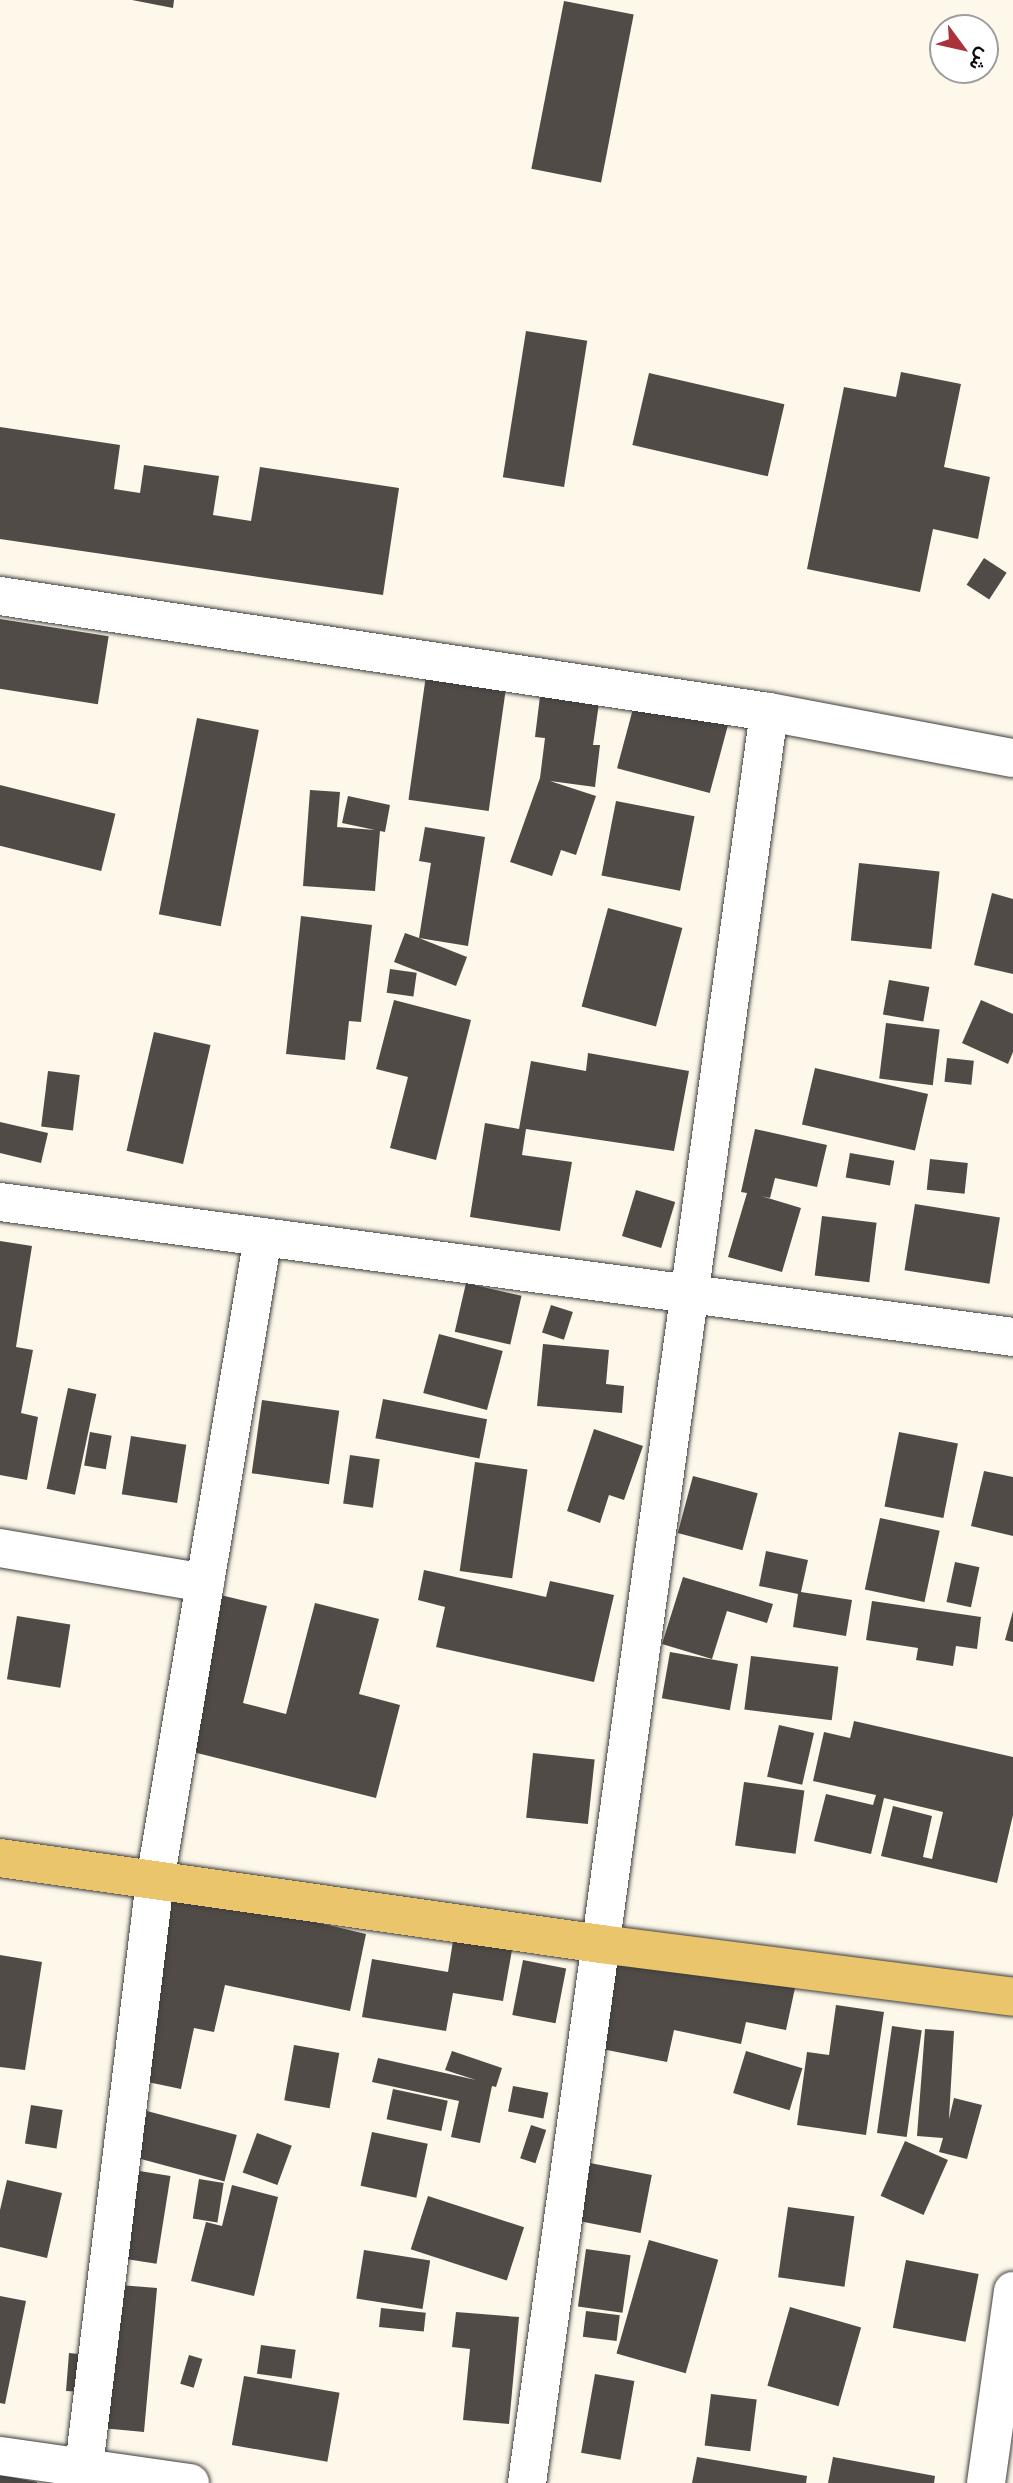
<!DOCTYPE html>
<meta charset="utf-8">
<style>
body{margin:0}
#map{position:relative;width:1013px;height:2483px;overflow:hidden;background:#fdf8e9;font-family:"Times New Roman",Vazirmatn,serif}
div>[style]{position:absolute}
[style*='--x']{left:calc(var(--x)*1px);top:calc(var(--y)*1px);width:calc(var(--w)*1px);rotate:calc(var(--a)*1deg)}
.building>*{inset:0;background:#514b47;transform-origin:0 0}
.roads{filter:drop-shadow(0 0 2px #3d3d3d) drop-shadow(0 0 2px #3d3d3d)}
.minor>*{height:38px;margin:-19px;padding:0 19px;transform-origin:19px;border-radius:19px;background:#fff}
.major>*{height:38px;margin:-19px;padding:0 19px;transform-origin:19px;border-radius:19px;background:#eac56c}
span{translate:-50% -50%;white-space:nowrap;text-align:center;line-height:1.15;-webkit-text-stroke:7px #fff;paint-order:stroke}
.north{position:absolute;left:929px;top:14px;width:70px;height:70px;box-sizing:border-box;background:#fff;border:2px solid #9d9d9d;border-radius:50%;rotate:123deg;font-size:19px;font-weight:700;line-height:28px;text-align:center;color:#0a0a0a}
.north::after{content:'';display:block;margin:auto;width:24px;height:32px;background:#aa323d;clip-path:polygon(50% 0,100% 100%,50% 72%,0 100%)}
</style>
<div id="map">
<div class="building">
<div style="clip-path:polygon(132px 0,174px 0,173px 8px)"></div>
<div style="left:564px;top:1px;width:71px;height:171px;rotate:11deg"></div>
<div style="left:526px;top:331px;width:62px;height:148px;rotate:9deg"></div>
<div style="clip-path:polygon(901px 372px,961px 384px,944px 467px,990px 477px,978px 539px,933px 529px,920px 592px,807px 569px,844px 387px,896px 397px)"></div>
<div style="left:649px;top:373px;width:139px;height:74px;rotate:13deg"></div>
<div style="clip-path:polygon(0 427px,120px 445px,114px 489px,140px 493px,144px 465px,219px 476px,213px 515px,251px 521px,260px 467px,399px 488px,383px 595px,0 539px)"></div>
<div style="left:984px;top:558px;width:27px;height:32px;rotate:33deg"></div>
<div style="left:0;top:619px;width:110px;height:69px;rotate:9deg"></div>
<div style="left:427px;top:668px;width:81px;height:133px;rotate:8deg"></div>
<div style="clip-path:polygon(541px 688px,600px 696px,593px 745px,600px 745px,595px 787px,550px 781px,596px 796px,576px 855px,561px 850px,552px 876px,510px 862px,540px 778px,545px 738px,535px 737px)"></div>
<div style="left:638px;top:690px;width:96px;height:81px;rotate:15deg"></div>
<div style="left:197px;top:718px;width:63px;height:200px;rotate:11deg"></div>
<div style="left:0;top:785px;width:119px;height:59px;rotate:14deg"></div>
<div style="clip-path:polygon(310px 790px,340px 792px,337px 827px,375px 830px,342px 823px,348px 796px,390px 805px,385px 832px,380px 831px,375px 891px,303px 886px)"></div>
<div style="left:616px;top:801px;width:80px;height:76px;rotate:11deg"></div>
<div style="clip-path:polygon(425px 827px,485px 837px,468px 946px,419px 938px,467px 957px,456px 986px,394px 962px,405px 933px,419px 938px,431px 863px,419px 861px)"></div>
<div style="left:859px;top:863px;width:81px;height:78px;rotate:6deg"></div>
<div style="clip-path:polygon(992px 893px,1013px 899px,1013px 974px,974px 965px)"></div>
<div style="left:608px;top:908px;width:77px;height:102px;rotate:15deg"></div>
<div style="clip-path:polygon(301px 916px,372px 925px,361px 1022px,349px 1021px,345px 1060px,286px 1054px)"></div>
<div style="left:390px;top:969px;width:27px;height:24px;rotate:8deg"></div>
<div style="left:889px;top:980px;width:41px;height:35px;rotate:10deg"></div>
<div style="clip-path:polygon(394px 1000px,471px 1020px,436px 1160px,390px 1148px,408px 1077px,376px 1069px)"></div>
<div style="clip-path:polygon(981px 1000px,1013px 1014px,1013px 1052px,1008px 1064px,962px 1043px)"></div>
<div style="left:886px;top:1023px;width:54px;height:56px;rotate:7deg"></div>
<div style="left:154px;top:1032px;width:58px;height:122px;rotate:13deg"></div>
<div style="clip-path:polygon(588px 1053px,689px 1071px,674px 1151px,526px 1129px,522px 1155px,572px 1162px,560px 1231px,470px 1217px,485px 1123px,519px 1129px,531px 1061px,586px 1071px)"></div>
<div style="left:947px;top:1058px;width:27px;height:24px;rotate:6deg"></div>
<div style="left:815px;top:1068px;width:116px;height:58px;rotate:13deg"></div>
<div style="left:48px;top:1071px;width:32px;height:56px;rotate:7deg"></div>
<div style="clip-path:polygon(0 1122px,48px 1133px,41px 1163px,0 1153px)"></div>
<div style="clip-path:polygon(755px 1129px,827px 1145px,817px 1187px,775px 1178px,770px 1198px,761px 1196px,801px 1208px,782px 1272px,728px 1257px,747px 1193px,741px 1192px)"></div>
<div style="left:850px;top:1153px;width:45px;height:25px;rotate:10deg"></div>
<div style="left:930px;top:1159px;width:38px;height:31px;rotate:6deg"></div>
<div style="left:636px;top:1190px;width:41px;height:48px;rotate:17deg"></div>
<div style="left:915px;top:1204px;width:86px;height:67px;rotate:9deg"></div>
<div style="left:822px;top:1216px;width:55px;height:60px;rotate:7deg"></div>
<div style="clip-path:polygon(0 1241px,32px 1246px,16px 1347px,33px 1350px,21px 1413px,38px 1417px,27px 1480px,0 1475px)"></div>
<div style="left:466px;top:1283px;width:57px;height:50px;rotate:13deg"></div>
<div style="left:551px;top:1305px;width:23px;height:29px;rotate:18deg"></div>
<div style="left:439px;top:1334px;width:66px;height:61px;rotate:15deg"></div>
<div style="clip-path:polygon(543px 1344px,609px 1350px,606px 1384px,624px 1386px,622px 1413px,537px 1406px)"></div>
<div style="left:68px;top:1388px;width:29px;height:103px;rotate:12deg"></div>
<div style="left:383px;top:1399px;width:106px;height:40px;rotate:11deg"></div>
<div style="left:262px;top:1400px;width:78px;height:74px;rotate:8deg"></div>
<div style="clip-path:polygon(594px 1429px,643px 1446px,624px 1500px,609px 1495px,600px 1523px,567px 1511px)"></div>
<div style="left:90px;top:1432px;width:22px;height:34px;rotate:10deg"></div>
<div style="left:899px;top:1432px;width:60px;height:76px;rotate:11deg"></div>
<div style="left:131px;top:1436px;width:56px;height:59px;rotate:9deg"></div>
<div style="left:350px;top:1455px;width:30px;height:49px;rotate:8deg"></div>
<div style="left:475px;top:1462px;width:53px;height:110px;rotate:8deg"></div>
<div style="clip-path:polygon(984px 1471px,1013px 1477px,1013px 1536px,971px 1526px)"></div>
<div style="left:693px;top:1476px;width:67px;height:59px;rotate:15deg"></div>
<div style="left:880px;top:1518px;width:61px;height:73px;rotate:12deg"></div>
<div style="clip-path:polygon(766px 1551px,808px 1560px,801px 1592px,852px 1600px,846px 1636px,793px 1627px,798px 1594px,759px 1586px)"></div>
<div style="left:955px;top:1562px;width:25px;height:41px;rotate:12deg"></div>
<div style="clip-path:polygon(424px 1570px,546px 1597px,550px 1581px,614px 1595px,594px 1682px,436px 1647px,445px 1607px,418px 1600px)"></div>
<div style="clip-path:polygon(683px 1577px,773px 1604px,767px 1623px,727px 1611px,712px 1659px,662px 1644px)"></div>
<div style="clip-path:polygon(212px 1593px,267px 1606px,243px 1703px,286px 1714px,315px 1603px,379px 1619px,359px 1694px,400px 1705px,376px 1798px,173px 1747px)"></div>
<div style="clip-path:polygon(872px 1601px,981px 1617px,977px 1649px,956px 1646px,953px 1666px,916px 1660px,918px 1648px,866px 1640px)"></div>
<div style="clip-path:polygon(1013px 1611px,1013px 1642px,1005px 1640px)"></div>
<div style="left:17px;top:1616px;width:54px;height:64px;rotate:9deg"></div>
<div style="left:670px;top:1652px;width:69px;height:47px;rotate:10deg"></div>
<div style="left:751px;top:1656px;width:88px;height:54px;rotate:7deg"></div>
<div style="clip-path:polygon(854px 1721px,1013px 1757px,1013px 1815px,997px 1883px,881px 1856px,893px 1806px,932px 1816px,923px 1857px,932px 1859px,943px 1812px,884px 1798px,871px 1854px,814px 1841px,826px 1794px,873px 1805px,876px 1795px,813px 1781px,824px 1732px,850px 1738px)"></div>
<div style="left:779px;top:1725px;width:36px;height:53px;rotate:13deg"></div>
<div style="left:533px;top:1753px;width:62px;height:65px;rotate:6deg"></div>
<div style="left:744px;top:1782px;width:61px;height:64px;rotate:8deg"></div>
<div style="clip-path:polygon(173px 1888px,366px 1934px,350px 2011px,225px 1985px,214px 2032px,194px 2028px,181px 2089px,143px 2081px)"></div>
<div style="clip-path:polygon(453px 1941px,512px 1950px,503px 2001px,453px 1993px,446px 2031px,362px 2017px,372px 1959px,448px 1972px)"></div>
<div style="clip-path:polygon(0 1955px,42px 1962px,25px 2070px,0 2067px)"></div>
<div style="clip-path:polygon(616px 1959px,729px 1980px,733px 1961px,798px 1974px,786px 2030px,746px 2022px,741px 2044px,674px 2030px,667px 2062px,597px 2048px)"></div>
<div style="left:523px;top:1960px;width:44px;height:56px;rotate:11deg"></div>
<div style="clip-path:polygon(836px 2005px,884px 2012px,866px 2135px,797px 2125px,807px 2052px,829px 2055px)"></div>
<div style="left:892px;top:2026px;width:30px;height:108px;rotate:8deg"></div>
<div style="clip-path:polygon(925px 2029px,954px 2031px,949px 2119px,954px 2098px,982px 2105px,967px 2159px,939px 2152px,943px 2138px,917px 2136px)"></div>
<div style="left:294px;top:2045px;width:46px;height:56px;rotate:10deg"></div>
<div style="clip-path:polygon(452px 2051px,502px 2068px,496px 2087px,492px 2086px,480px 2143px,451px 2137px,459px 2101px,372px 2082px,378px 2058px,476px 2080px,445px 2070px)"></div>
<div style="left:746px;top:2051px;width:59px;height:44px;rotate:17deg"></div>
<div style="left:513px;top:2086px;width:36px;height:26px;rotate:11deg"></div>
<div style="left:393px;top:2089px;width:56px;height:31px;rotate:12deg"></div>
<div style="left:31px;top:2105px;width:32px;height:39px;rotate:9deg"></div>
<div style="left:147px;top:2111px;width:93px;height:48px;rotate:15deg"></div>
<div style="left:531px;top:2125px;width:16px;height:35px;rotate:18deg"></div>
<div style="left:372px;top:2132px;width:57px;height:55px;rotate:12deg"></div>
<div style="left:257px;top:2133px;width:37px;height:42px;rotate:20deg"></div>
<div style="left:905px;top:2141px;width:47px;height:60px;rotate:24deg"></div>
<div style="left:590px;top:2163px;width:63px;height:59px;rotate:11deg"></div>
<div style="left:127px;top:2169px;width:44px;height:89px;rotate:9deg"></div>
<div style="left:199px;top:2179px;width:25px;height:40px;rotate:9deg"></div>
<div style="clip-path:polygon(7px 2180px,62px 2193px,47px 2258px,0 2247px,0 2210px)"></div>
<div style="clip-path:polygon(232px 2185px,278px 2197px,254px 2296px,191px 2281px,206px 2222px,222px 2226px)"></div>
<div style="left:428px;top:2196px;width:101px;height:56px;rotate:18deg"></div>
<div style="left:788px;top:2207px;width:67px;height:71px;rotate:8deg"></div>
<div style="left:649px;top:2240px;width:72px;height:118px;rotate:16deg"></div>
<div style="left:586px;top:2249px;width:45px;height:58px;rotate:8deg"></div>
<div style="left:364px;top:2250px;width:67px;height:49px;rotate:9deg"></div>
<div style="left:906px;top:2260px;width:74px;height:69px;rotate:11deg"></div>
<div style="clip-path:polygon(95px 2283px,157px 2288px,144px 2432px,80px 2426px,83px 2392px,66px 2391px,69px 2353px,88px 2355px)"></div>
<div style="clip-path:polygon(0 2296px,26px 2301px,5px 2404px,0 2403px)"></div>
<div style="left:790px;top:2307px;width:74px;height:82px;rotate:16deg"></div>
<div style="left:381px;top:2308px;width:45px;height:19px;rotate:6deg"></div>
<div style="left:586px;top:2311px;width:34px;height:26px;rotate:7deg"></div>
<div style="clip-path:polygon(456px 2312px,519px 2317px,509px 2424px,463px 2420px,470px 2349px,452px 2347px)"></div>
<div style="left:261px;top:2345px;width:35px;height:29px;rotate:8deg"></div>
<div style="left:189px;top:2355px;width:14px;height:30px;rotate:17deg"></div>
<div style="left:595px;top:2374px;width:40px;height:80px;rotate:10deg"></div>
<div style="left:244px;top:2376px;width:97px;height:70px;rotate:10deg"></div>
<div style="left:711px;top:2394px;width:46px;height:52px;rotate:7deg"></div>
<div style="clip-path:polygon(697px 2457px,807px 2476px,806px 2483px,692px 2483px)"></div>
<div style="clip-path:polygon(833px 2457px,935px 2476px,934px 2483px,828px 2483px)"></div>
<div style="clip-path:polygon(0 2475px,37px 2482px,37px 2483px,0 2483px)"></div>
</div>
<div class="roads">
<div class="minor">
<div style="--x:0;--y:596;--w:778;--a:8.58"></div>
<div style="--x:769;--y:712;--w:248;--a:10.7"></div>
<div style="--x:0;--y:1202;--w:1022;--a:7.59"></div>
<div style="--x:0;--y:1548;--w:208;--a:9.7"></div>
<div style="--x:0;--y:2456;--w:192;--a:8.1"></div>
<div style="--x:82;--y:2483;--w:606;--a:-83.09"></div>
<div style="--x:155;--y:1881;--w:653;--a:-80.48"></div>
<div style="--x:527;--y:2483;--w:1787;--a:-82.22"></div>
<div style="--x:986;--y:2483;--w:194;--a:-82"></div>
</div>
<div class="major">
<div style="--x:0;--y:1858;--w:607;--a:8.14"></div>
<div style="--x:601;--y:1944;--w:415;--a:7.3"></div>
</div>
</div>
<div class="north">ش</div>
</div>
